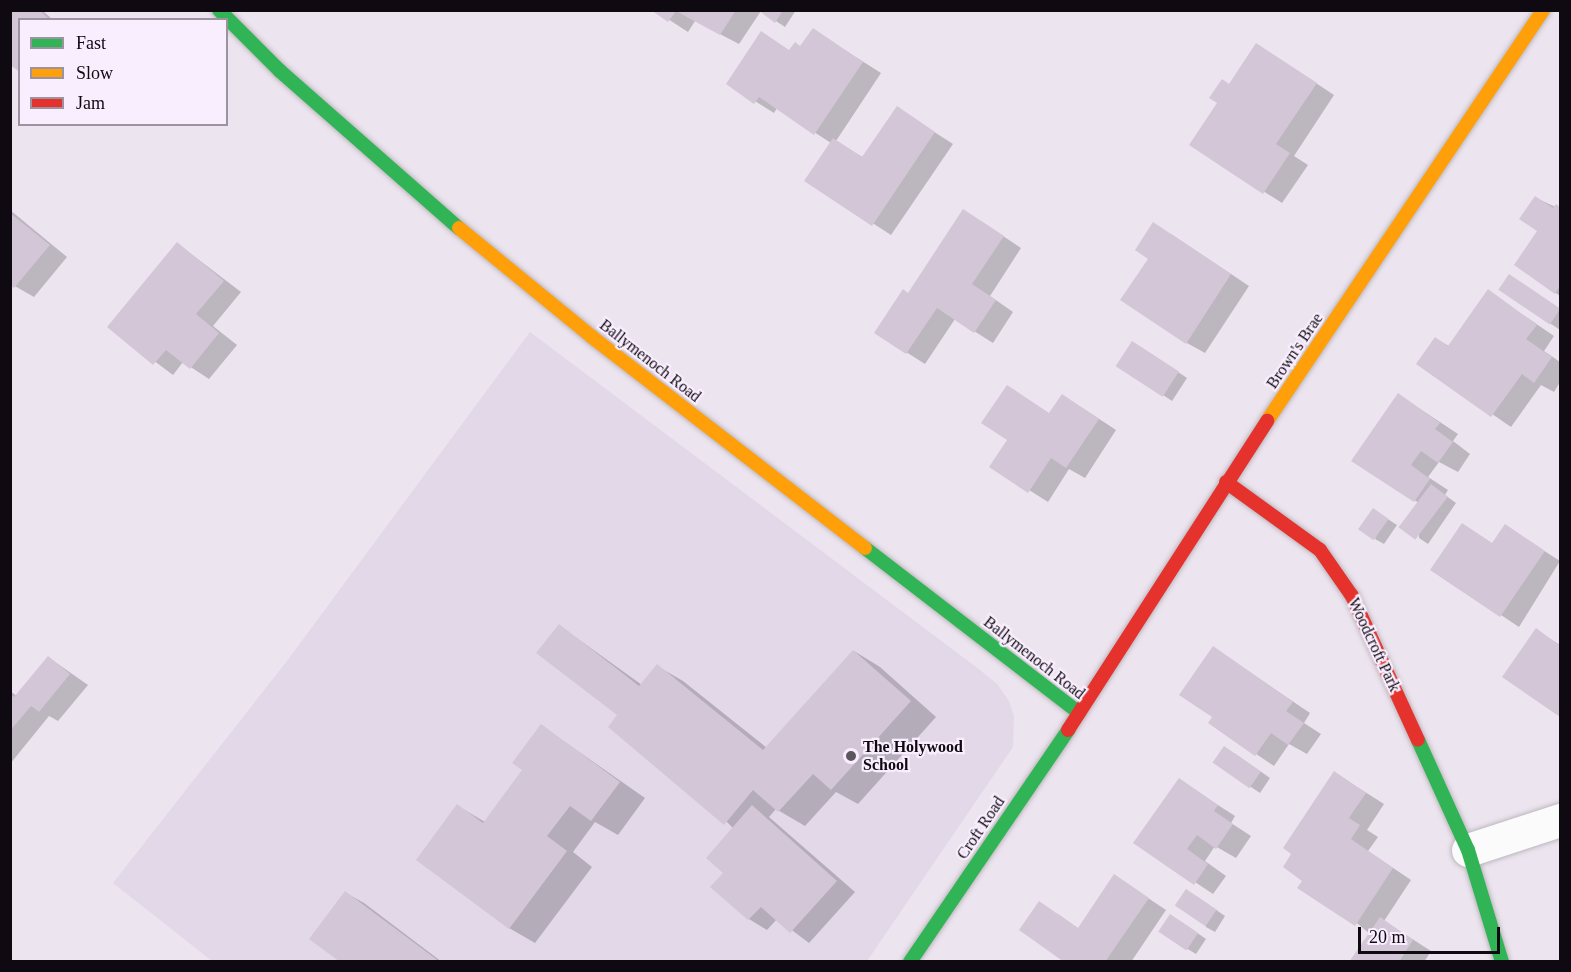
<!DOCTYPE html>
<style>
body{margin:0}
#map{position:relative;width:1571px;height:972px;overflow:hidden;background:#ece4ee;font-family:"Times New Roman",serif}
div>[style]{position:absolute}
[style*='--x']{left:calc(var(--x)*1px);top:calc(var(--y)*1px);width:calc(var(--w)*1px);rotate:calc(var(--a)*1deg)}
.education>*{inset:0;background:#e2d8e8}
.shadow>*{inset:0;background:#0003}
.building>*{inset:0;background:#d3c6d7;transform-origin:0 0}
.roads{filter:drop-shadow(0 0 2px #bdb7bf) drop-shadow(0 0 2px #bdb7bf)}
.street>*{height:33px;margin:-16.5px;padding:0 16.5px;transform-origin:16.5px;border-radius:16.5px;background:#fcfbfc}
.fast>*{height:14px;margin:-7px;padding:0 7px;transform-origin:7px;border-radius:7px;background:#30b455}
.slow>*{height:14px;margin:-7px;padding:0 7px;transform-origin:7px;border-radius:7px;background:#ff9f0a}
.jam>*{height:14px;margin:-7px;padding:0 7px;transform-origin:7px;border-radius:7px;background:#e5322d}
.dots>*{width:16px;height:16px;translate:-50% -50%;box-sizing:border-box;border:3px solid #f9eefe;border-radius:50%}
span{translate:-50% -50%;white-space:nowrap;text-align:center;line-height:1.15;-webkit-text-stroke:4.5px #f9eefe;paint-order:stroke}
.street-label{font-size:16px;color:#0f0a11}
.poi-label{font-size:16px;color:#0f0a11;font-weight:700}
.left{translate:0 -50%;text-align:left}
.frame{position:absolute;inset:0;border:12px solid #0f0a11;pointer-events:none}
.legend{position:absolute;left:18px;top:18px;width:210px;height:108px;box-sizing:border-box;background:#f9eefe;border:2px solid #9b939f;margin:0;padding:8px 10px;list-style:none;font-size:18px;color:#0f0a11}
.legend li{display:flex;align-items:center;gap:12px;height:30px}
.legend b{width:30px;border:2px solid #9b939f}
.scale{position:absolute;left:1358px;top:927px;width:142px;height:27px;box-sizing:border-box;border:3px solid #0f0a11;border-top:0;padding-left:8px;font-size:18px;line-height:21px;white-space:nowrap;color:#0f0a11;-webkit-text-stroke:4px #f9eefe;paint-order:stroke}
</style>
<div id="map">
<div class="education">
<div style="clip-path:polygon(530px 332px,980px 670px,997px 684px,1009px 701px,1014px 716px,1013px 747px,867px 961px,212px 961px,113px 883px,290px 657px)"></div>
</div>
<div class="shadow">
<div style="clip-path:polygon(10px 10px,42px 10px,53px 20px,20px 20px)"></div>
<div style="clip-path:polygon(654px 10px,796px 10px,785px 27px,761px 11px,739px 44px,695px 21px,688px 32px)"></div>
<div style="clip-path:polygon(813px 30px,881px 73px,836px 141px,864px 158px,897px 108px,953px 144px,891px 235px,806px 180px,831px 143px,777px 108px,774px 113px,728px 84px,801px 48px)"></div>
<div style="clip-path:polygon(1275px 56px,1334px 95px,1294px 156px,1308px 165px,1282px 203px,1191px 145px,1230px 86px)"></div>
<div style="clip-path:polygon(1536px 198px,1560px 209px,1560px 296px,1516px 264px,1539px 231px)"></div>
<div style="clip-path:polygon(10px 210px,67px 257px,34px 297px,13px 285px,10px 288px)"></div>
<div style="clip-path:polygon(982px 222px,1021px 248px,990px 296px,1013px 312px,993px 343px,955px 319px,925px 364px,876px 333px)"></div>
<div style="clip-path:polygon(1171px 234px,1249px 286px,1205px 353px,1187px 343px)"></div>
<div style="clip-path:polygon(178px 244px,241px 292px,213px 326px,237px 345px,209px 379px,183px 362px,173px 375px,109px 327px)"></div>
<div style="clip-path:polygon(1519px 281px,1560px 310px,1560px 330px,1500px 289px)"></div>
<div style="clip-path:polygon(1488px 291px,1554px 336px,1544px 351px,1560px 362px,1560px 382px,1554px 392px,1541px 385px,1511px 427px,1418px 363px,1436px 339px,1449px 346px)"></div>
<div style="clip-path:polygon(1142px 348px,1187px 378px,1172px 401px,1118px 365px)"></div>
<div style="clip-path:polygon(1008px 387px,1050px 414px,1081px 407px,1116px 430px,1085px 478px,1069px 469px,1048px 502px,991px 466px,1009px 439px)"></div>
<div style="clip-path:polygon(1399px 395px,1458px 434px,1453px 441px,1470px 454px,1458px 472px,1439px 462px,1428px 477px,1448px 490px,1445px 495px,1456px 503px,1428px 544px,1419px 538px,1419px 503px,1353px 461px)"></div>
<div style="clip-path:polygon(1383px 516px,1397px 525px,1384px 544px,1375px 539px)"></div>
<div style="clip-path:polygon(1463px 525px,1493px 544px,1505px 526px,1560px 561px,1519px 627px,1432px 569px)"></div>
<div style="clip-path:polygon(560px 626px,642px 685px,657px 666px,683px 681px,767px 748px,854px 651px,880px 667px,936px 717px,858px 804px,836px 792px,805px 826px,776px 809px,769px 817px,855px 892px,809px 943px,777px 919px,767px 930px,749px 919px,712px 887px,725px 873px,734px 829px,619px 714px)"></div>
<div style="clip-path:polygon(1536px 630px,1560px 645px,1560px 715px,1504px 677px)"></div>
<div style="clip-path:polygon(1214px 648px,1310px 713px,1304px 723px,1321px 734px,1307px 754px,1289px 744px,1274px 766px,1210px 723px,1214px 717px)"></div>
<div style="clip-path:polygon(48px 657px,88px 685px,58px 721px,49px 716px,10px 764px,10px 691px,17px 696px)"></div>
<div style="clip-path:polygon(542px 726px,645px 798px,618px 835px,595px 822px,573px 852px,592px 867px,535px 943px,509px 928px,458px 806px,485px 822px,524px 770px)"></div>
<div style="clip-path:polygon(1234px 753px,1270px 778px,1260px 793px,1215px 763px)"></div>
<div style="clip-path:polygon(1335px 773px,1384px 804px,1367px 830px,1378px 837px,1368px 851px,1411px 880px,1384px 921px,1431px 951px,1424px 962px,1351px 962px,1370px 934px,1305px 880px)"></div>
<div style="clip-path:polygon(1179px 780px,1235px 816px,1231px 823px,1251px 836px,1236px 858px,1215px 846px,1205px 861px,1226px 876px,1213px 894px,1136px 843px)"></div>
<div style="clip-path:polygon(1115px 876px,1166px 910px,1131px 962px,1067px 962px,1058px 914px,1079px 929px)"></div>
<div style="clip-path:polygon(346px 893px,364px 903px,442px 962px,342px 962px)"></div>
<div style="clip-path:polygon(1196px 896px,1225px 916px,1215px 932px,1206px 927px)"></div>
<div style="clip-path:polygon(1180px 921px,1206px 939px,1196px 954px,1186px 948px)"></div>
</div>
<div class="building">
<div style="clip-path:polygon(10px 10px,39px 10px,50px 20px,20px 20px,20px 72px,10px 65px)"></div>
<div style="clip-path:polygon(651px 10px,736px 10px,720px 35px,676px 11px,668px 22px)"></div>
<div style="clip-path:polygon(758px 10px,783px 10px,775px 23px)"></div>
<div style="clip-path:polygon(813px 28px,863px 62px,814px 135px,759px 97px,754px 104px,726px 84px,761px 31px,789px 50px,795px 42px,800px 46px)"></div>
<div style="clip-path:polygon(1256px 43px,1317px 83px,1276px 144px,1290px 153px,1263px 194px,1189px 145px,1217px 103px,1209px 98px,1222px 79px,1229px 84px)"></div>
<div style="clip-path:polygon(897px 106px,935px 132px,872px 226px,804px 181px,833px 138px,862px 157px)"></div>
<div style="clip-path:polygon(1535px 196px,1553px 208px,1556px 204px,1560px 207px,1560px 286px,1555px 294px,1514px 265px,1537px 231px,1519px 219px)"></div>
<div style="clip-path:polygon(963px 209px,1004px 236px,972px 284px,996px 300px,974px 333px,937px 308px,906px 354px,874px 333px,903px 289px,908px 293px)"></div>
<div style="clip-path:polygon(10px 213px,50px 245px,14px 288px,10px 285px)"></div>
<div style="clip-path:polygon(1153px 222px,1231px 274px,1186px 344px,1120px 300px,1148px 259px,1135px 250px)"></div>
<div style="clip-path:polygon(177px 242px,224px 281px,196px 314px,219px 333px,190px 369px,166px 350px,153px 365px,107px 327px)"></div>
<div style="left:1509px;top:274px;width:62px;height:19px;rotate:34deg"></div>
<div style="clip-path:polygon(1488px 289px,1537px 325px,1526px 339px,1552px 357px,1534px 383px,1522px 374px,1491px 417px,1416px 364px,1435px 337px,1448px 346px)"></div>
<div style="left:1132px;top:341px;width:56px;height:30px;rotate:33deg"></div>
<div style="clip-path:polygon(1007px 385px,1049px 413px,1062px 394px,1099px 419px,1066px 468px,1051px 458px,1028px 493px,989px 467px,1007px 440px,981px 423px)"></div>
<div style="clip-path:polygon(1398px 393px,1440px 423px,1435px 429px,1453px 442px,1438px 463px,1421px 451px,1411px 465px,1430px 479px,1414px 502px,1351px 461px)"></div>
<div style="left:1431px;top:484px;width:21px;height:54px;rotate:37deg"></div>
<div style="left:1373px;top:508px;width:19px;height:26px;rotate:35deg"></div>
<div style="clip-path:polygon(1462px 523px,1492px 543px,1505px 524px,1545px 551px,1500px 617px,1430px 570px)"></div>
<div style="clip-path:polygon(559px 624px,639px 686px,657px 664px,763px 750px,853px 650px,911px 701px,831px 790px,813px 774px,778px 812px,753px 790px,724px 825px,608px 727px,617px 715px,536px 653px)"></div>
<div style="clip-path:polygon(1536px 628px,1560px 646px,1560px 717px,1502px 677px)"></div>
<div style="clip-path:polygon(1213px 646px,1293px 702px,1286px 711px,1304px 723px,1288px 745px,1271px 733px,1255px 756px,1208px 723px,1212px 717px,1179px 695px)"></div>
<div style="clip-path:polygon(48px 656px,70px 674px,39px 712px,31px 706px,10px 731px,10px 694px,14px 697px)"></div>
<div style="clip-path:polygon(541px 724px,620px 782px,591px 821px,570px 806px,547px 836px,567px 851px,509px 929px,416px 860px,457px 804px,483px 823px,522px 770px,512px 763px)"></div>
<div style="left:1224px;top:746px;width:45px;height:20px;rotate:35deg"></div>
<div style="clip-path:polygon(1334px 771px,1366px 793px,1349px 818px,1360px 825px,1351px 839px,1393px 868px,1355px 926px,1297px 888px,1302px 881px,1283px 867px,1291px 854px,1283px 848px)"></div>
<div style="clip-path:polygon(1179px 778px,1218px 805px,1214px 811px,1233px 824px,1216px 849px,1197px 835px,1187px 849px,1208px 864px,1194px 885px,1133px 843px)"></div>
<div style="clip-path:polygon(752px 805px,837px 881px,790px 933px,761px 907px,748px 920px,710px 887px,723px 873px,706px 858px)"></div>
<div style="clip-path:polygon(1114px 874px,1149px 898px,1105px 962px,1064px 962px,1019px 930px,1039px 901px,1078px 928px)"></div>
<div style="left:1186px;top:889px;width:37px;height:20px;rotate:34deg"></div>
<div style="clip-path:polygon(345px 891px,440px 962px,340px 962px,309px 939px)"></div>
<div style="left:1170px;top:914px;width:34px;height:21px;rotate:34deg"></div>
<div style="clip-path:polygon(1380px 917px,1413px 940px,1399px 962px,1349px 962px)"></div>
</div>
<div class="roads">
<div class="street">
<div style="--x:1468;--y:850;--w:97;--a:-18.1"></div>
</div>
<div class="fast">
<div style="--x:219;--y:10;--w:86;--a:45"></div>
<div style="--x:280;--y:71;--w:238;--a:41.3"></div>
<div style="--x:865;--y:548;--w:270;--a:37.6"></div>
<div style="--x:1418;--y:740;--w:121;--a:65.6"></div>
<div style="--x:1468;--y:850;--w:117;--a:73.1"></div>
<div style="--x:910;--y:962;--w:281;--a:-55.7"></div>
</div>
<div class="slow">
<div style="--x:459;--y:228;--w:172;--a:39.3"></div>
<div style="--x:592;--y:337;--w:345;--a:37.7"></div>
<div style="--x:1267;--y:421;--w:495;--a:-56.1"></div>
</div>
<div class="jam">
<div style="--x:1226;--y:482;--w:116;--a:35.9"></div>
<div style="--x:1320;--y:550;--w:56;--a:55.2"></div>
<div style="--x:1352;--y:596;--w:158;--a:65.4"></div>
<div style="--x:1068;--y:730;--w:368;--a:-57.2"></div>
</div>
</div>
<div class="dots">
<div style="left:851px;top:756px;background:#5c565e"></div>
</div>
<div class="street-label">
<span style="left:1295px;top:351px;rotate:-56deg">Brown's Brae</span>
<span style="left:650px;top:361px;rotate:38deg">Ballymenoch Road</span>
<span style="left:1374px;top:645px;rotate:65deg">Woodcroft Park</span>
<span style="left:1034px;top:658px;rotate:38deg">Ballymenoch Road</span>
<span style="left:981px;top:828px;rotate:-56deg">Croft Road</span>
</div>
<div class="poi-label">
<span class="left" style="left:863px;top:756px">The Holywood<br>School</span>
</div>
<div class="frame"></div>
<ul class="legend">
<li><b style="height:8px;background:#30b455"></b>Fast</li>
<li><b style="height:8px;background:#ff9f0a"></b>Slow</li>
<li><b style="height:8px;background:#e5322d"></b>Jam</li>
</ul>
<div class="scale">20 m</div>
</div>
